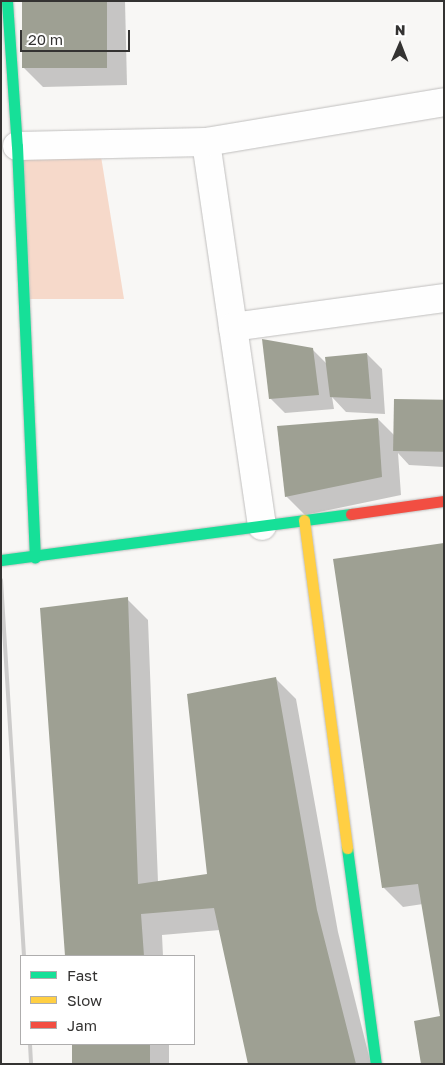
<!DOCTYPE html>
<style>
body{margin:0}
#map{position:relative;width:445px;height:1065px;overflow:hidden;background:#f8f7f5;font-family:"Golos Text",sans-serif}
div>[style]{position:absolute}
[style*='--x']{left:calc(var(--x)*1px);top:calc(var(--y)*1px);width:calc(var(--w)*1px);rotate:calc(var(--a)*1deg)}
.green>*{inset:0;background:#f6d9ca}
.shadow>*{inset:0;background:#0003;transform-origin:0 0}
.building>*{inset:0;background:#9ea093;transform-origin:0 0}
.roads{filter:drop-shadow(0 0 1px #c0bfbe) drop-shadow(0 0 1px #c0bfbe)}
.street>*{height:28px;margin:-14px;padding:0 14px;transform-origin:14px;border-radius:14px;background:#fefefe}
.fast>*{height:11px;margin:-5.5px;padding:0 5.5px;transform-origin:5.5px;border-radius:5.5px;background:#16e098}
.slow>*{height:11px;margin:-5.5px;padding:0 5.5px;transform-origin:5.5px;border-radius:5.5px;background:#ffcf43}
.jam>*{height:11px;margin:-5.5px;padding:0 5.5px;transform-origin:5.5px;border-radius:5.5px;background:#f24e42}
.rail>*{height:4px;margin:-2px;padding:0 2px;transform-origin:2px;border-radius:2px;background:#cdcccb}
span{translate:-50% -50%;white-space:nowrap;text-align:center;line-height:1.15;-webkit-text-stroke:5px #fff;paint-order:stroke}
.frame{position:absolute;inset:0;border:2px solid #343332;pointer-events:none}
.legend{position:absolute;left:20px;top:955px;width:175px;height:90px;box-sizing:border-box;background:#fff;border:1px solid #aeadad;margin:0;padding:6px 9px;list-style:none;font-size:15px;color:#343332}
.legend li{display:flex;align-items:center;gap:10px;height:25px}
.legend b{width:25px;border:1px solid #aeadad}
.north{position:absolute;left:375px;top:20px;width:50px;height:50px;-webkit-text-stroke:4px #fff;paint-order:stroke;rotate:1deg;font-size:14px;font-weight:700;line-height:20px;text-align:center;color:#343332}
.north::after{content:'';display:block;margin:auto;width:18px;height:22px;background:#343332;clip-path:polygon(50% 0,100% 100%,50% 72%,0 100%)}
.scale{position:absolute;left:20px;top:30px;width:110px;height:22px;box-sizing:border-box;border:2px solid #343332;border-top:0;padding-left:6px;font-size:15px;line-height:18px;white-space:nowrap;color:#343332;-webkit-text-stroke:4px #fff;paint-order:stroke}
</style>
<div id="map">
<div class="green">
<div style="clip-path:polygon(99px 144px,124px 299px,23px 299px,17px 146px)"></div>
</div>
<div class="shadow">
<div style="clip-path:polygon(23px 1px,125px 1px,127px 85px,43px 87px,24px 68px)"></div>
<div style="clip-path:polygon(312px 349px,327px 364px,367px 354px,382px 369px,385px 414px,346px 412px,332px 397px,334px 409px,285px 413px,270px 398px)"></div>
<div style="clip-path:polygon(444px 402px,444px 467px,409px 465px,398px 453px,401px 495px,305px 515px,286px 496px,378px 419px,395px 436px)"></div>
<div style="clip-path:polygon(444px 544px,441px 1017px,423px 904px,403px 907px,384px 888px)"></div>
<div style="clip-path:polygon(127px 599px,148px 620px,158px 882px,208px 875px,275px 678px,296px 699px,338px 932px,371px 1064px,250px 1064px,220px 930px,162px 935px,163px 956px,67px 956px,41px 609px)"></div>
<div style="left:73px;top:1044px;width:96px;height:20px"></div>
</div>
<div class="building">
<div style="left:22px;top:1px;width:85px;height:67px"></div>
<div style="clip-path:polygon(262px 339px,313px 348px,319px 395px,269px 399px)"></div>
<div style="clip-path:polygon(367px 353px,371px 399px,330px 397px,325px 357px)"></div>
<div style="left:394px;top:399px;width:50px;height:52px;rotate:1deg"></div>
<div style="clip-path:polygon(378px 418px,382px 477px,285px 497px,277px 426px)"></div>
<div style="clip-path:polygon(444px 543px,444px 1064px,421px 1064px,414px 1021px,440px 1016px,418px 884px,382px 888px,333px 559px)"></div>
<div style="clip-path:polygon(128px 597px,138px 884px,207px 874px,187px 694px,276px 677px,317px 910px,356px 1064px,248px 1064px,214px 908px,141px 914px,144px 956px,65px 956px,40px 608px)"></div>
<div style="left:72px;top:1044px;width:78px;height:20px"></div>
</div>
<div class="roads">
<div class="street">
<div style="--x:206;--y:142;--w:388;--a:81.7"></div>
<div style="--x:17;--y:146;--w:189;--a:-1.2"></div>
<div style="--x:206;--y:142;--w:241;--a:-9.5"></div>
<div style="--x:233;--y:327;--w:213;--a:-7.8"></div>
</div>
<div class="fast">
<div style="--x:7;--y:1;--w:145;--a:86.1"></div>
<div style="--x:17;--y:146;--w:412;--a:87.5"></div>
<div style="--x:1;--y:560;--w:353;--a:-7.5"></div>
<div style="--x:347;--y:848;--w:218;--a:82.4"></div>
</div>
<div class="slow">
<div style="--x:304;--y:520;--w:331;--a:82.5"></div>
</div>
<div class="jam">
<div style="--x:351;--y:514;--w:94;--a:-8"></div>
</div>
</div>
<div class="rail">
<div style="--x:1;--y:580;--w:377;--a:86.5"></div>
<div style="--x:30;--y:1044;--w:20;--a:87"></div>
</div>
<div class="frame"></div>
<ul class="legend">
<li><b style="height:6px;background:#16e098"></b>Fast</li>
<li><b style="height:6px;background:#ffcf43"></b>Slow</li>
<li><b style="height:6px;background:#f24e42"></b>Jam</li>
</ul>
<div class="north">N</div>
<div class="scale">20 m</div>
</div>
